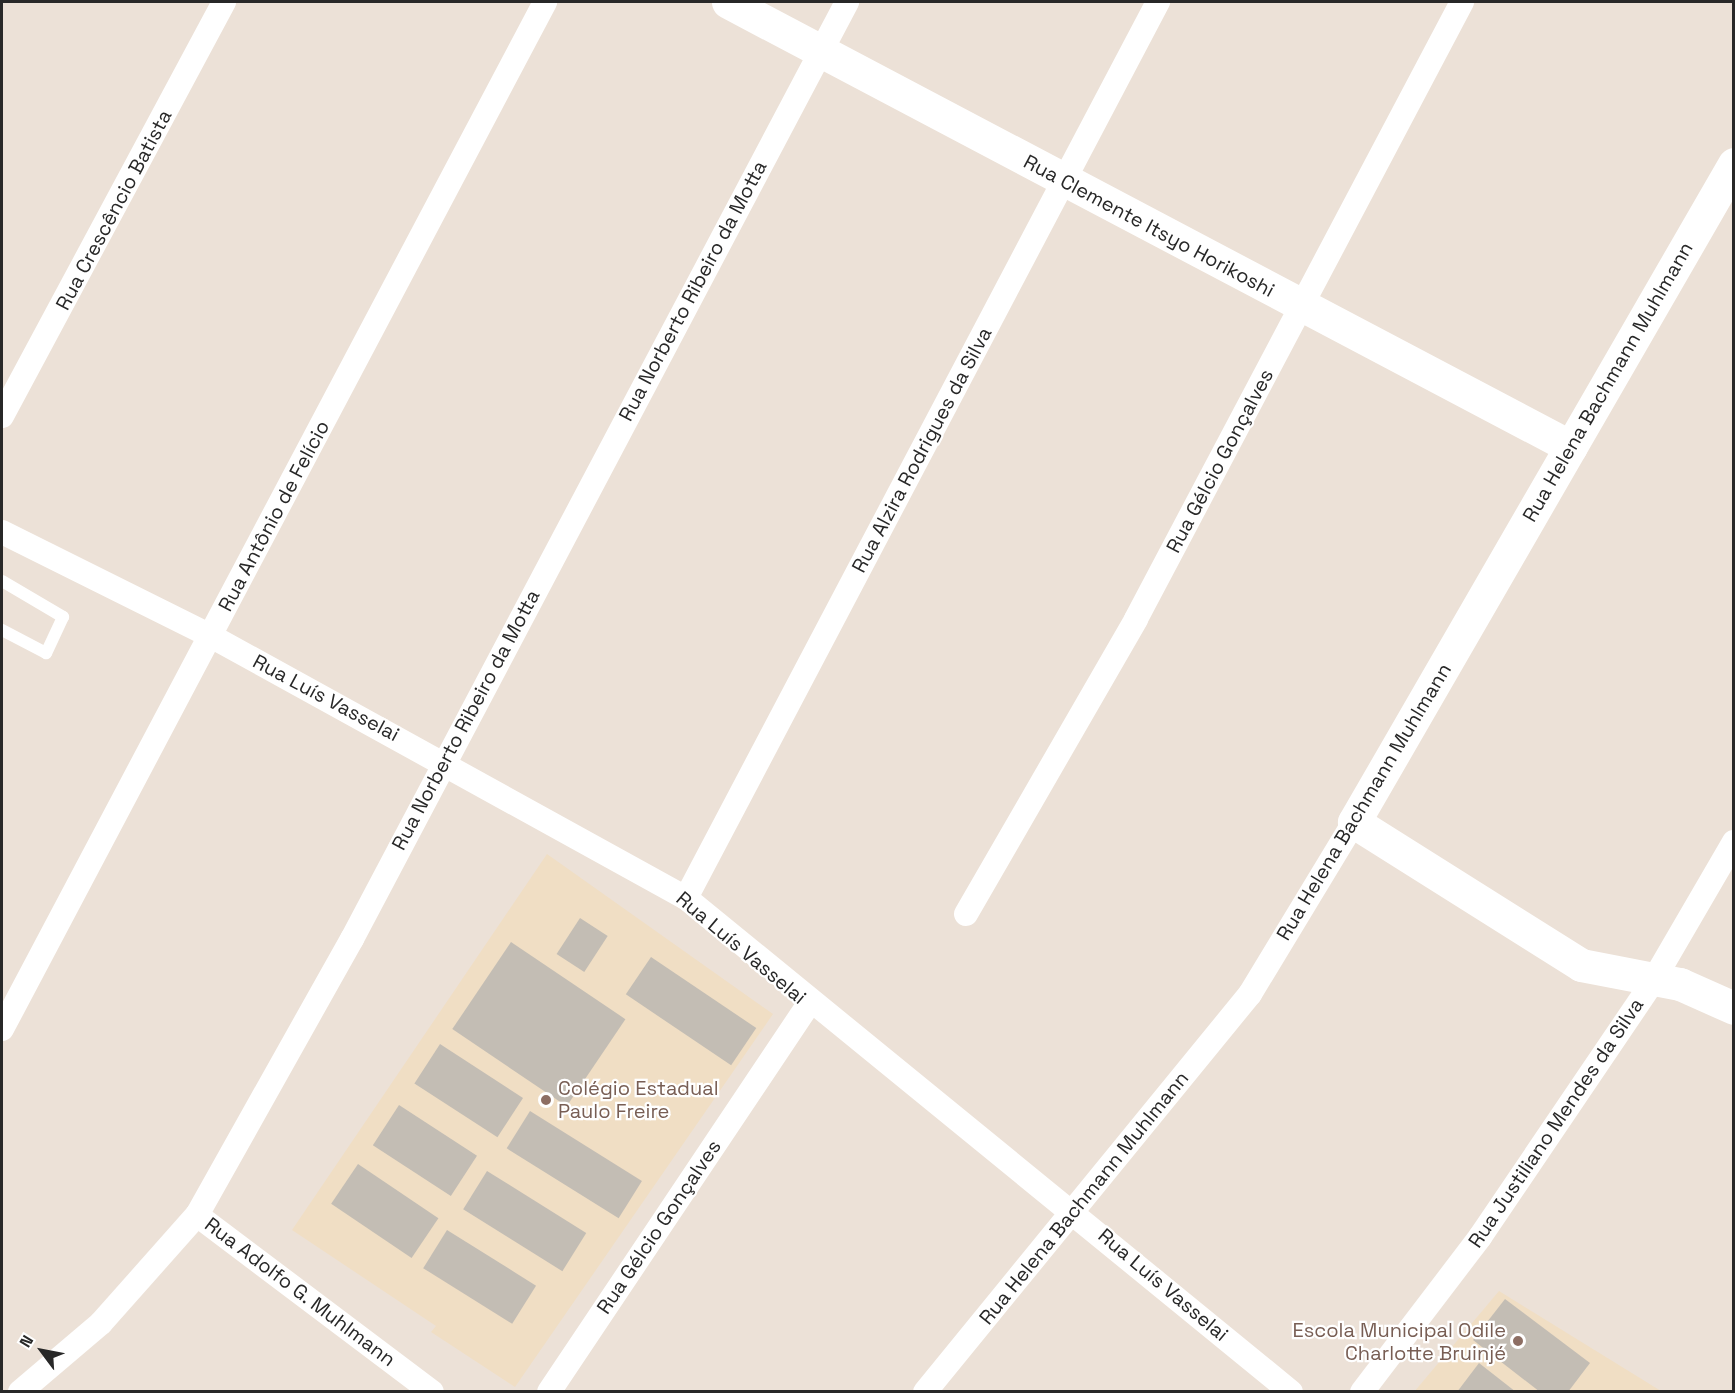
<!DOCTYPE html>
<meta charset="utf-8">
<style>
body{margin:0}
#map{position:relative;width:1735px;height:1393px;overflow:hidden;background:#ece1d7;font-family:"Space Grotesk",sans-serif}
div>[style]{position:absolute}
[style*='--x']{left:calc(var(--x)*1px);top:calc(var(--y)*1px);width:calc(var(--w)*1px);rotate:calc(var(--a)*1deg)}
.education>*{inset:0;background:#f0dec4}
.building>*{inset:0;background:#c3bdb4;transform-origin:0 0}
.lane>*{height:12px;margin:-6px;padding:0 6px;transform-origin:6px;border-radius:6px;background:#fff}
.street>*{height:24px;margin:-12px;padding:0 12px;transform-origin:12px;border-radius:12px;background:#fff}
.secondary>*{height:33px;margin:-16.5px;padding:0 16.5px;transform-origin:16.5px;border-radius:16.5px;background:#fff}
.dots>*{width:16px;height:16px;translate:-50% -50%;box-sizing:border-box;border:3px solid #fff;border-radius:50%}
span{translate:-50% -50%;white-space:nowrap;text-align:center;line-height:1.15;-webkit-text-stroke:4.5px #fff;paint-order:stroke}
.street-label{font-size:20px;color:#282828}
.education-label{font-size:20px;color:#785e54}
.left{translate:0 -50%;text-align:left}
.right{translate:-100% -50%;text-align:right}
.frame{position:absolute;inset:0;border:3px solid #282828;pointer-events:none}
.north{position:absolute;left:12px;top:1321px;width:60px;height:60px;-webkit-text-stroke:4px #fff;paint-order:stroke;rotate:302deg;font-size:16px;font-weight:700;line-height:24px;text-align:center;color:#282828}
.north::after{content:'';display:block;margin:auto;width:21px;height:27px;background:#282828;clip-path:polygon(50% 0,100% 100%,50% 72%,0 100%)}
</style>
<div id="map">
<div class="education">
<div style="clip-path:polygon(547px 854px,773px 1014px,515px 1387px,431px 1332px,436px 1326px,292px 1230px)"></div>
<div style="clip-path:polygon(1499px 1291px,1661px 1391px,1414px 1392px)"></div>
</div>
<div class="building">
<div style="left:580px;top:918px;width:33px;height:43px;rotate:33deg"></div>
<div style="left:511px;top:942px;width:138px;height:105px;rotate:34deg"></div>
<div style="left:651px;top:957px;width:127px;height:45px;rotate:34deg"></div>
<div style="left:440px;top:1044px;width:99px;height:47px;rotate:33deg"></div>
<div style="left:399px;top:1105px;width:93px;height:48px;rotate:33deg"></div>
<div style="left:530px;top:1111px;width:132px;height:44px;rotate:32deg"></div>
<div style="left:358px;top:1164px;width:97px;height:48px;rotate:34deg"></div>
<div style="left:487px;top:1171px;width:117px;height:45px;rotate:32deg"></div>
<div style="left:447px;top:1230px;width:105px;height:45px;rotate:32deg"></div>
<div style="clip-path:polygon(1505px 1299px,1590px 1363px,1568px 1392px,1540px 1392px,1473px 1340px)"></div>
<div style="clip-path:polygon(1479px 1363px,1516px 1392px,1457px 1392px)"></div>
</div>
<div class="lane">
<div style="--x:2;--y:581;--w:71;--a:30.5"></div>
<div style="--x:63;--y:617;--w:40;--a:115"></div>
<div style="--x:46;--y:653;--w:50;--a:-152.4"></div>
</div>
<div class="street">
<div style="--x:2;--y:416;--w:470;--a:-61.8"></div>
<div style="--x:2;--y:532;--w:231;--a:26.5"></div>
<div style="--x:209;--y:635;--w:545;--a:28.87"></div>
<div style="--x:686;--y:898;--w:781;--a:39.23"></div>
<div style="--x:686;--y:898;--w:1013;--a:-62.22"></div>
<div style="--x:966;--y:914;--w:340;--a:-60"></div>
<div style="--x:1136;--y:619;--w:698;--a:-62.15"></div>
<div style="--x:2;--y:1029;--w:1162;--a:-62.13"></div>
<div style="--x:197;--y:1215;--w:294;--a:37"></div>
<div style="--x:20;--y:1392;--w:106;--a:-40.4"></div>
<div style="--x:101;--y:1323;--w:144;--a:-48.4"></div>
<div style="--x:197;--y:1215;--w:317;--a:-60.7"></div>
<div style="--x:352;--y:939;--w:1060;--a:-62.15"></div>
<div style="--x:549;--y:1392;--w:468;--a:-56.2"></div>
<div style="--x:925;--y:1392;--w:514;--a:-50.77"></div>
<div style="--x:1250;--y:994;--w:201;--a:-58.8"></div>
<div style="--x:1362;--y:1392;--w:195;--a:-52.7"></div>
<div style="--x:1480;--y:1237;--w:309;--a:-55.9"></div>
<div style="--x:1653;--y:981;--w:161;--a:-59.8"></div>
</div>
<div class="secondary">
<div style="--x:728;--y:2;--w:953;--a:27.83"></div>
<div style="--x:1734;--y:164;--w:760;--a:120.01"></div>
<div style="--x:1354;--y:822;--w:268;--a:32.2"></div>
<div style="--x:1581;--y:965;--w:101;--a:10.9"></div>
<div style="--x:1680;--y:984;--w:59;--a:24"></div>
</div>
<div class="dots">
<div style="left:546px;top:1100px;background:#8d6e63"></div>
<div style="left:1518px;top:1341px;background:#8d6e63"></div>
</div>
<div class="street-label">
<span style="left:114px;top:210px;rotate:-62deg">Rua Crescêncio Batista</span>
<span style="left:1149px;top:226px;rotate:28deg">Rua Clemente Itsyo Horikoshi</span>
<span style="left:693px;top:291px;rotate:-62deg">Rua Norberto Ribeiro da Motta</span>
<span style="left:1608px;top:382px;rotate:-60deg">Rua Helena Bachmann Muhlmann</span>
<span style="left:922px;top:450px;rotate:-62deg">Rua Alzira Rodrigues da Silva</span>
<span style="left:1220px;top:461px;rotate:-62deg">Rua Gélcio Gonçalves</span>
<span style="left:274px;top:516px;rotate:-62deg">Rua Antônio de Felício</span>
<span style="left:326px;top:698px;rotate:28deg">Rua Luís Vasselai</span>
<span style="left:466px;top:720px;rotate:-62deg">Rua Norberto Ribeiro da Motta</span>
<span style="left:1364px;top:802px;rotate:-59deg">Rua Helena Bachmann Muhlmann</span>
<span style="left:741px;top:948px;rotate:40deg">Rua Luís Vasselai</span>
<span style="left:1556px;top:1123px;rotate:-56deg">Rua Justiliano Mendes da Silva</span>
<span style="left:1084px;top:1198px;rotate:-51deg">Rua Helena Bachmann Muhlmann</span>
<span style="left:659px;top:1227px;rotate:-56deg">Rua Gélcio Gonçalves</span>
<span style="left:1163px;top:1285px;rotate:40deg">Rua Luís Vasselai</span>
<span style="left:300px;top:1292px;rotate:37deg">Rua Adolfo G. Muhlmann</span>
</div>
<div class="education-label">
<span class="left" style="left:558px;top:1100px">Colégio Estadual<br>Paulo Freire</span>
<span class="right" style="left:1506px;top:1342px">Escola Municipal Odile<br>Charlotte Bruinjé</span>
</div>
<div class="frame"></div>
<div class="north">N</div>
</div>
